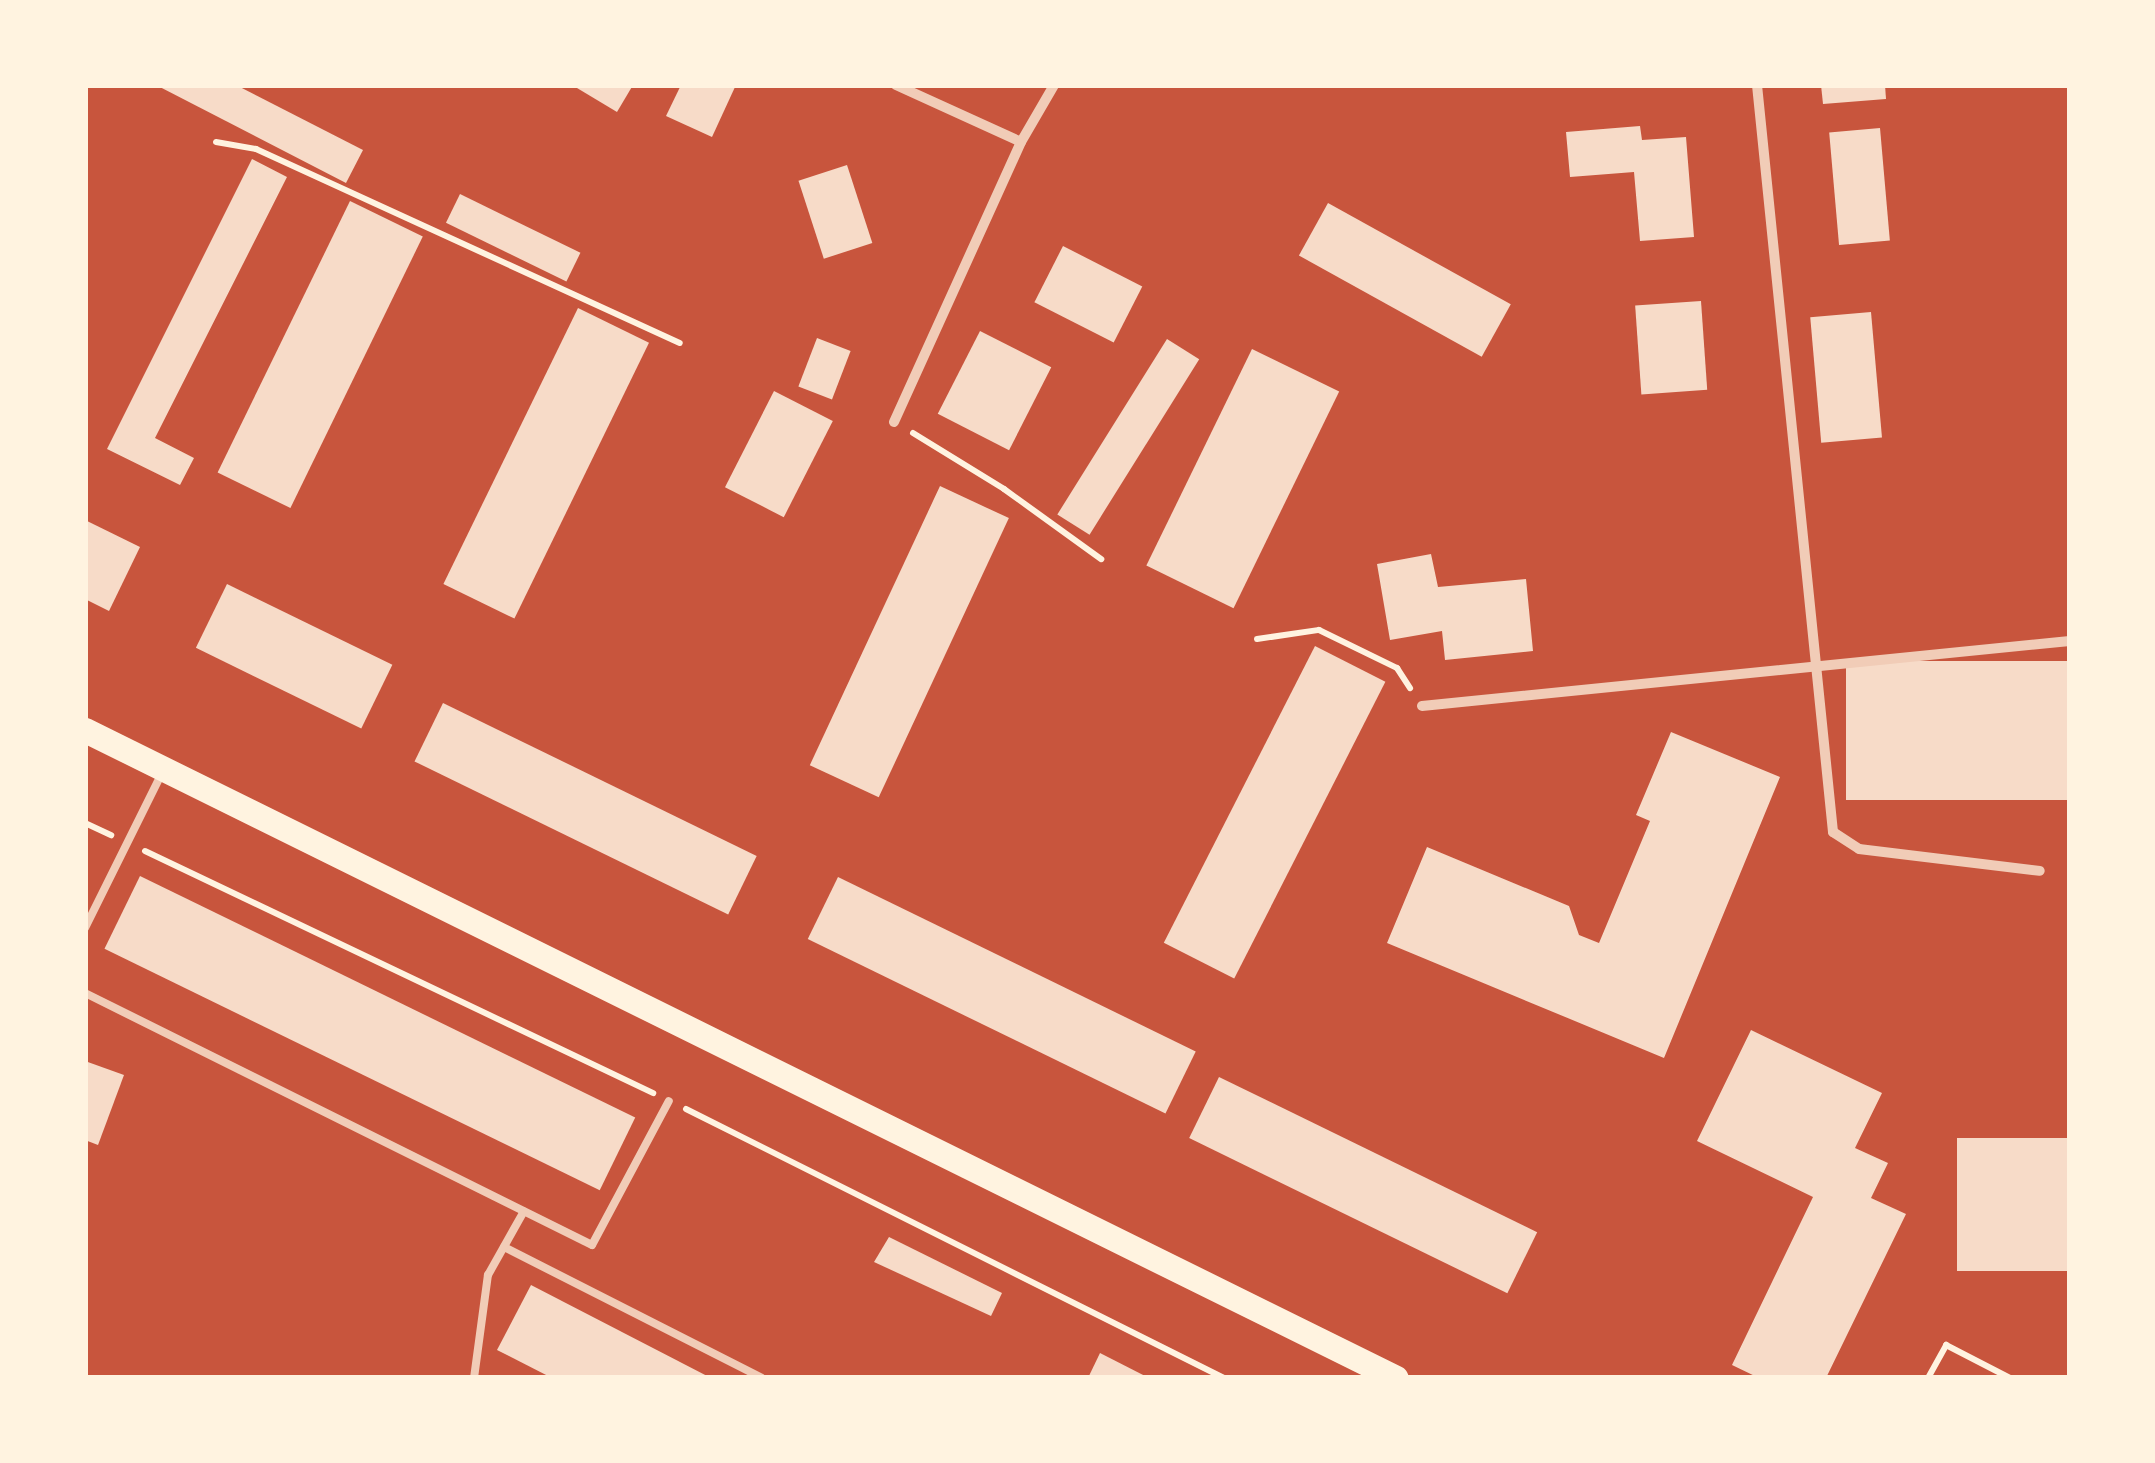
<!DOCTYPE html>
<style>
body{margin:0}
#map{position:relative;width:2155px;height:1463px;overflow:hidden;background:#c8553d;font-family:Overpass,sans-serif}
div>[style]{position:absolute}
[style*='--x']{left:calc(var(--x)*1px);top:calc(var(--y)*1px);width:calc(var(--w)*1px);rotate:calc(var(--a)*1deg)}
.building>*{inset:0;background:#f7dbc8;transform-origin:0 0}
.path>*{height:6px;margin:-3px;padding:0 3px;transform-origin:3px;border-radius:3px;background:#fff3e0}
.service>*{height:8px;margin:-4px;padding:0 4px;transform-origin:4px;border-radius:4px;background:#f1ccb7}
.minor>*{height:10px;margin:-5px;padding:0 5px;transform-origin:5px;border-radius:5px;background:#f1ccb7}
.primary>*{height:25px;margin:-12.5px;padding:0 12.5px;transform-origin:12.5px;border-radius:12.5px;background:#fff3e0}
span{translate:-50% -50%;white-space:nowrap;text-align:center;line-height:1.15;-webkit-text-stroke:10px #fff3e0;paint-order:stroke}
.frame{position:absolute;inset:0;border:88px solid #fff3e0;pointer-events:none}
</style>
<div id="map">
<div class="building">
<div style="clip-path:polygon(156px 85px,236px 85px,363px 150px,346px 183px)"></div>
<div style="clip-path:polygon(572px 85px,633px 85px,617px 112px)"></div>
<div style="clip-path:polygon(681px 85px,735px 87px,712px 137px,666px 116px)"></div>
<div style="clip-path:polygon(1821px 85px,1885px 85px,1886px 99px,1823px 104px)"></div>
<div style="clip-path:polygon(1640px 126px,1642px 140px,1686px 137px,1694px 237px,1640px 241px,1634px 172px,1570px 177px,1566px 132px)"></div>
<div style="left:1880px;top:128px;width:113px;height:51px;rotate:85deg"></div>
<div style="clip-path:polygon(252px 159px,287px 177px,155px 438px,194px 458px,180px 485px,107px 449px)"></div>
<div style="left:847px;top:165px;width:82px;height:51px;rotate:72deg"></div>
<div style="left:460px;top:194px;width:134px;height:32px;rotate:26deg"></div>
<div style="left:350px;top:201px;width:81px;height:302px;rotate:26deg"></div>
<div style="left:1328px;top:203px;width:209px;height:60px;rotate:29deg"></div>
<div style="left:1063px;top:246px;width:89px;height:63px;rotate:27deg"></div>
<div style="left:1701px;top:301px;width:89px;height:66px;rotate:86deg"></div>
<div style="left:578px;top:308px;width:79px;height:307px;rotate:26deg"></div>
<div style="left:1871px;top:312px;width:126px;height:61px;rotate:85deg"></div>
<div style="left:980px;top:331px;width:80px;height:93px;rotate:27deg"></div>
<div style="left:817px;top:338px;width:36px;height:52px;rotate:21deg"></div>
<div style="left:1167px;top:339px;width:38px;height:207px;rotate:32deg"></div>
<div style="left:1252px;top:349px;width:97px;height:241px;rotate:26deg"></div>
<div style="left:774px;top:391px;width:66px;height:108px;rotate:27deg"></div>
<div style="left:940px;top:486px;width:76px;height:308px;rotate:25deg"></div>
<div style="clip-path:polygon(85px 520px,140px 547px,109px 611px,85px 599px)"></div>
<div style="clip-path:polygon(1431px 554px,1438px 587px,1526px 579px,1533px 651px,1445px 660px,1442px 631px,1390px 640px,1377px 564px)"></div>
<div style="left:227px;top:584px;width:184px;height:71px;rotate:26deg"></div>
<div style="left:1315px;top:646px;width:79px;height:333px;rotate:27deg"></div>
<div style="left:2070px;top:661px;width:139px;height:224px;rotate:90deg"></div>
<div style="left:443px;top:703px;width:349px;height:65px;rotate:26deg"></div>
<div style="clip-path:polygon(1671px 732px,1780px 777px,1664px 1058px,1387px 943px,1427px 847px,1569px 906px,1579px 935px,1599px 943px,1650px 821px,1636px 815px)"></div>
<div style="left:140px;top:876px;width:551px;height:81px;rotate:26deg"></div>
<div style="left:838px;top:877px;width:398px;height:69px;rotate:26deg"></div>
<div style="clip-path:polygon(1751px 1030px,1882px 1093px,1855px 1148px,1888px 1163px,1871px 1198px,1906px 1214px,1826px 1378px,1759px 1378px,1732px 1365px,1813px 1197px,1697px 1141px)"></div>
<div style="clip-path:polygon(85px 1061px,124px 1075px,98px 1145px,85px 1140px)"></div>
<div style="left:1219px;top:1077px;width:354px;height:68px;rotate:26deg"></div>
<div style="left:2070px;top:1138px;width:133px;height:113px;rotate:90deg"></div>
<div style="clip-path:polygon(889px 1237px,1002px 1293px,991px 1316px,874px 1262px)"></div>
<div style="clip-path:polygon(531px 1285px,711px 1378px,552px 1378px,497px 1350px)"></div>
<div style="clip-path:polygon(1100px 1353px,1149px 1378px,1088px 1378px)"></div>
</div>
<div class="path">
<div style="--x:216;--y:142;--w:41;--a:9.9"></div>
<div style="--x:256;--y:149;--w:466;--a:24.6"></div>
<div style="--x:913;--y:433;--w:107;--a:31.6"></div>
<div style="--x:1004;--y:489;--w:120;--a:35.8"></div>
<div style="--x:1257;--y:639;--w:63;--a:-8.3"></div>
<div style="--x:1319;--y:630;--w:87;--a:26"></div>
<div style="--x:1397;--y:668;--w:24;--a:57"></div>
<div style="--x:85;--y:823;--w:29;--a:25"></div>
<div style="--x:145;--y:851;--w:563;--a:25.47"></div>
<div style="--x:686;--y:1109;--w:602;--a:26.57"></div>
<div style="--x:1928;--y:1378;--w:38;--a:-61"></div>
<div style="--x:1946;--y:1345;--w:72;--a:27.3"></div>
</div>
<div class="service">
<div style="--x:85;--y:928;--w:173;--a:-63.6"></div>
<div style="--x:85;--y:993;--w:566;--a:26.43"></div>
<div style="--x:592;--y:1245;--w:163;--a:-61.9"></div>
<div style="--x:504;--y:1247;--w:289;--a:26.9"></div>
<div style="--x:474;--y:1378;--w:104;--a:-82.3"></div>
<div style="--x:488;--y:1275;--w:73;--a:-60.6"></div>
</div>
<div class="minor">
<div style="--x:896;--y:85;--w:137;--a:24.5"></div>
<div style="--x:1757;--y:85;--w:751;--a:84.19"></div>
<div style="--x:1833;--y:832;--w:31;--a:33"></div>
<div style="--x:1859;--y:849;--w:182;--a:6.9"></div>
<div style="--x:894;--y:422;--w:307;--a:-65.6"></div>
<div style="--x:1021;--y:142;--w:66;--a:-59.9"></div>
<div style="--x:1422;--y:706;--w:651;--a:-5.73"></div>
</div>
<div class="primary">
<div style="--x:85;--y:730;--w:1462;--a:26.3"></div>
</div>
<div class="frame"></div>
</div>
